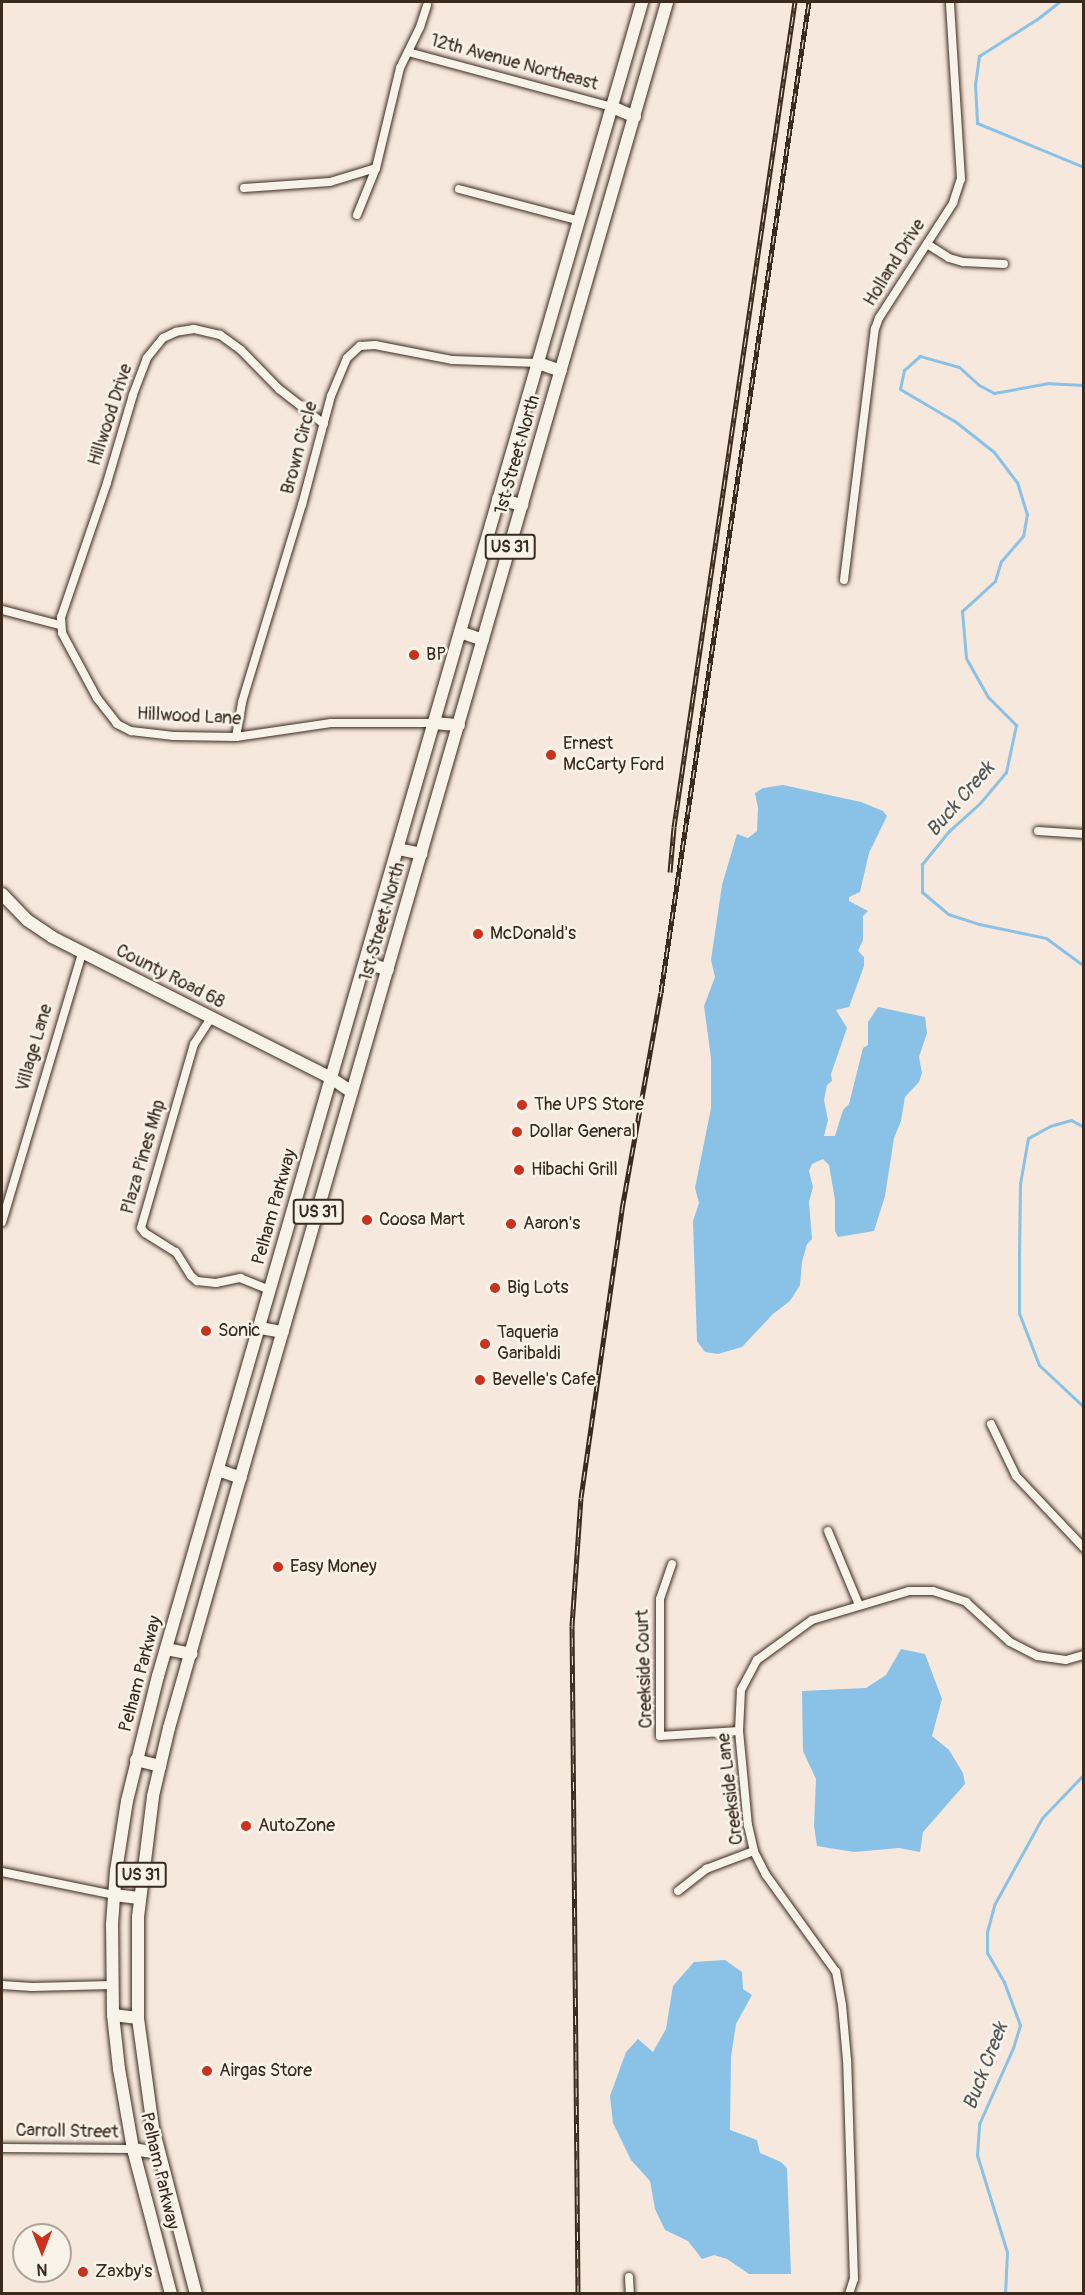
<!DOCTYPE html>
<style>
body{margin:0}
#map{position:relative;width:1085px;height:2295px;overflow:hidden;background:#f7e8dd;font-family:Pangolin,sans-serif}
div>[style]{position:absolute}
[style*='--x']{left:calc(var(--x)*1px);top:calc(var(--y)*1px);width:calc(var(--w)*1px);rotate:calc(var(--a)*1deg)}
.water>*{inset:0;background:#89c1e7}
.stream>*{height:3px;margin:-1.5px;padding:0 1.5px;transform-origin:1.5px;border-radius:1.5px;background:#89c1e7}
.roads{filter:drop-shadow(0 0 2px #3b2a1e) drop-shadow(0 0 2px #3b2a1e)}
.street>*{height:8px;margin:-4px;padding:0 4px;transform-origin:4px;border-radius:4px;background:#f7f3e8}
.secondary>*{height:12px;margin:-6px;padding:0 6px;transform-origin:6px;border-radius:6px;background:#f7f3e8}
.primary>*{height:12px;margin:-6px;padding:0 6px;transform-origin:6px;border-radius:6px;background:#f7f3e8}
.rail>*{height:5px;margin-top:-2.5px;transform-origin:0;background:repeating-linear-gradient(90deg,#f7f3e8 0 9px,#3b2a1e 0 18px);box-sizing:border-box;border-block:2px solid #3b2a1e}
.dots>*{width:16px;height:16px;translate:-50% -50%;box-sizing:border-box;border:3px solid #f7f3e8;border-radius:50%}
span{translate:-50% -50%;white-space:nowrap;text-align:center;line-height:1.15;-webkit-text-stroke:5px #f7f3e8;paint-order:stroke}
.shield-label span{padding:2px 4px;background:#f7f3e8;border:2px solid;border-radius:4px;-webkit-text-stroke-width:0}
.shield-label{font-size:16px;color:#3b2a1e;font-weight:700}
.street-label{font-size:18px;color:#3b2a1e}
.poi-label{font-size:18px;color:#3b2a1e}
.left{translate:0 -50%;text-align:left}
.water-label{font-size:20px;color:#52575a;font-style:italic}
.frame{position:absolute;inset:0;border:3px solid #3b2a1e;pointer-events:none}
.north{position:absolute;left:12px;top:2223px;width:60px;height:60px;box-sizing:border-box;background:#f7f3e8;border:2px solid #aca397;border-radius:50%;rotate:180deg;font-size:16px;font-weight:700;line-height:24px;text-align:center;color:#3b2a1e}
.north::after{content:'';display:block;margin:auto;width:21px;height:27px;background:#c8321e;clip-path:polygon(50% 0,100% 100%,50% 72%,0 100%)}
</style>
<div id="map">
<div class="water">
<div style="clip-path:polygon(783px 785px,861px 802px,883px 811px,887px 816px,869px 853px,860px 892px,849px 897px,849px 901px,868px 911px,863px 916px,863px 940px,858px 951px,864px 957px,864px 966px,849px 1007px,836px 1010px,847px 1028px,831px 1074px,832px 1081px,827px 1085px,824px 1100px,828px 1120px,824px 1136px,835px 1136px,843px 1110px,849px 1104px,863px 1048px,868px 1045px,868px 1022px,878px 1007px,925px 1017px,927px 1033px,919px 1057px,922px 1073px,919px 1082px,905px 1097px,901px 1121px,894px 1138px,885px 1196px,874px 1231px,838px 1237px,835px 1231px,835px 1200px,829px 1165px,823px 1159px,812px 1164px,809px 1171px,813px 1187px,809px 1202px,812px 1239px,807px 1244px,802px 1262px,800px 1285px,790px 1301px,773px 1314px,742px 1347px,718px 1354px,705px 1352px,697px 1341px,693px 1221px,699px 1203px,695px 1188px,711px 1108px,711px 1058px,704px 1006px,715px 977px,711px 960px,722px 885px,737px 834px,748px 838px,757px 831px,758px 808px,755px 793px,763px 788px)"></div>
<div style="clip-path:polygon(901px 1649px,925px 1654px,942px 1699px,932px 1736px,949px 1750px,963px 1773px,965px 1784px,923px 1832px,920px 1852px,899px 1848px,854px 1852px,817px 1846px,814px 1826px,816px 1779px,803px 1751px,802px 1691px,866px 1688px,886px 1675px)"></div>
<div style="clip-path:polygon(725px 1960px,742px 1972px,743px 1989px,752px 1995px,736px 2024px,731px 2057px,730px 2130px,757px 2140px,760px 2153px,781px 2162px,787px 2168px,791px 2274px,749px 2274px,727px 2259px,714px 2255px,702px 2259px,688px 2241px,665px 2230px,655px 2209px,650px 2181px,631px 2160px,613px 2123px,610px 2096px,626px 2052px,638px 2039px,653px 2052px,666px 2029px,673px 1986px,694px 1962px)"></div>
</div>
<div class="stream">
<div style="--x:1059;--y:2;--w:28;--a:142"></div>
<div style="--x:1037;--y:19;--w:69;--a:147.5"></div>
<div style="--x:979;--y:56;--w:27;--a:98"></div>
<div style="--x:975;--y:83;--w:40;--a:87.1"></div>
<div style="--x:977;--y:123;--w:116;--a:22.4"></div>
<div style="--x:1084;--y:385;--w:35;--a:-177"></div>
<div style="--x:1049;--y:383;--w:56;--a:169.7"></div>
<div style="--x:994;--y:393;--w:17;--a:-152"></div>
<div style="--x:979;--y:385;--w:27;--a:-138"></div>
<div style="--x:959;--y:367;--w:41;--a:-164.2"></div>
<div style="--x:920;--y:356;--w:21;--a:139"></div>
<div style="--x:904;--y:370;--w:19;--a:102"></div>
<div style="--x:900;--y:389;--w:65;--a:30.5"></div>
<div style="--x:956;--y:422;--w:48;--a:38.3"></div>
<div style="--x:994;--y:452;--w:38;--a:53"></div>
<div style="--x:1017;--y:482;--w:34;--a:73"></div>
<div style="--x:1027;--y:514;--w:22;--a:100"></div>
<div style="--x:1023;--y:536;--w:33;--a:131"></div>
<div style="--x:1001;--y:561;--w:21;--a:107"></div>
<div style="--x:995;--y:581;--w:45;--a:137.7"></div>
<div style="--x:962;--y:611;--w:47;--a:85.1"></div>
<div style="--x:966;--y:658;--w:45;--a:60.6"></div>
<div style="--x:988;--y:697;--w:40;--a:45"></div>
<div style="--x:1016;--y:725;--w:48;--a:102"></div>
<div style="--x:1006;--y:772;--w:40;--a:130"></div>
<div style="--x:980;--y:803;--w:42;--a:137.9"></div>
<div style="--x:949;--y:831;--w:43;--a:129.3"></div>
<div style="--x:922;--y:864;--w:28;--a:90"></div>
<div style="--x:922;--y:892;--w:34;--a:40"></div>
<div style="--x:948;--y:914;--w:33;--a:18"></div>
<div style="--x:979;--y:924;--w:68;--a:11.8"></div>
<div style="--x:1046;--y:938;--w:47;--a:36.4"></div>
<div style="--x:1084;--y:1127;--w:15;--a:-152"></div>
<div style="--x:1071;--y:1120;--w:22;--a:164"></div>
<div style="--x:1050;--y:1126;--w:25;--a:151"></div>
<div style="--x:1028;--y:1138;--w:47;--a:99.9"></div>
<div style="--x:1020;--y:1184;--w:75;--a:90.8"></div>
<div style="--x:1019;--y:1259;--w:54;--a:90"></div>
<div style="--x:1019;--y:1313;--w:56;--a:69"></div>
<div style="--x:1039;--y:1365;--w:62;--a:43"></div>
<div style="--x:1005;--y:2294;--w:42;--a:-87.3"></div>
<div style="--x:1007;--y:2252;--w:102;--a:-107.2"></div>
<div style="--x:977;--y:2155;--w:31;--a:-86"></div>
<div style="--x:979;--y:2124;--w:83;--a:-65.9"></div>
<div style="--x:1013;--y:2048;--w:24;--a:-73"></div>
<div style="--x:1020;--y:2025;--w:46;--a:-110.4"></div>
<div style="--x:1004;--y:1982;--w:34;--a:-120"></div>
<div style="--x:987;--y:1953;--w:21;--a:-90"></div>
<div style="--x:987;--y:1932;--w:28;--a:-75"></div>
<div style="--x:994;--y:1905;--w:99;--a:-61.1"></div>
<div style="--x:1042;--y:1818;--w:61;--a:-46.3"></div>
</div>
<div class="roads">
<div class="street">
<div style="--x:408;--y:52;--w:211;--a:15.1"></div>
<div style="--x:244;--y:188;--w:86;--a:-4"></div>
<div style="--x:330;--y:182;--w:48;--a:-16.9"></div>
<div style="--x:459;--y:189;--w:125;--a:14.8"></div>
<div style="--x:357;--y:215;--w:51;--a:-68"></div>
<div style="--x:376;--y:168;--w:103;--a:-76.5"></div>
<div style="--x:400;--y:68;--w:46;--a:-64"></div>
<div style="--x:420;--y:27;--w:23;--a:-72"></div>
<div style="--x:927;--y:244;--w:26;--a:32"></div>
<div style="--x:949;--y:258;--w:15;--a:16"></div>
<div style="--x:963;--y:262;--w:41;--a:2.8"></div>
<div style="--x:324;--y:424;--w:57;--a:-142.1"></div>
<div style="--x:279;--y:389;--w:54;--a:-134.3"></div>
<div style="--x:241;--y:350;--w:26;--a:-144"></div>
<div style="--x:220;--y:335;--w:27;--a:-167"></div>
<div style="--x:194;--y:329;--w:18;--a:171"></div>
<div style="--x:176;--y:332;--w:14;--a:155"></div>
<div style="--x:163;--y:338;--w:26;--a:129"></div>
<div style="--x:147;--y:358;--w:40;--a:111"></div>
<div style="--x:133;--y:395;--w:92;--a:106.5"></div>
<div style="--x:107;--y:483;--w:142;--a:108.9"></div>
<div style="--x:61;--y:617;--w:16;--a:86"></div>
<div style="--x:62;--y:633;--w:74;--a:61.7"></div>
<div style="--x:97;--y:698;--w:33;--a:52"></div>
<div style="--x:117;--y:724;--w:16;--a:27"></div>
<div style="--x:131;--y:731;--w:43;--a:6.6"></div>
<div style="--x:174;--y:736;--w:62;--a:0.9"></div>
<div style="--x:236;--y:737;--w:96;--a:-8.4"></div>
<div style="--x:331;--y:723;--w:103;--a:0"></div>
<div style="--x:844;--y:580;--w:253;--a:-83"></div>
<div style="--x:875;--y:329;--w:12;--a:-70"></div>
<div style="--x:879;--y:318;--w:137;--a:-57.2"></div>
<div style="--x:953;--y:203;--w:25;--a:-72"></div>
<div style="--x:961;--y:179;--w:177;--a:-93.6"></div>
<div style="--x:2;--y:610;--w:59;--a:14.7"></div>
<div style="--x:236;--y:737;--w:36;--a:-80"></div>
<div style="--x:242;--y:702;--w:206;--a:-73.1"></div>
<div style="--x:302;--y:505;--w:113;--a:-75.1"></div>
<div style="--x:331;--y:396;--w:41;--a:-67.2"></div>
<div style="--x:347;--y:358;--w:18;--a:-43"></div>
<div style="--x:360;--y:346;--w:15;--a:-4"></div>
<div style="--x:375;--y:345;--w:78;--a:11"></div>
<div style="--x:452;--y:360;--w:86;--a:2"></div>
<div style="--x:1038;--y:831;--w:46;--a:3.7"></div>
<div style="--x:211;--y:1018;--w:31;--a:123"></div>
<div style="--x:194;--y:1044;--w:191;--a:106.1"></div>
<div style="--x:141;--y:1228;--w:6;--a:51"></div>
<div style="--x:145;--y:1233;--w:36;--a:32"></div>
<div style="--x:176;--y:1252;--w:28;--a:58"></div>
<div style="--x:191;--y:1276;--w:8;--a:40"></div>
<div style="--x:197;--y:1281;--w:19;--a:6"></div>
<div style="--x:216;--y:1283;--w:25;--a:-12"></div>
<div style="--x:240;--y:1278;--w:32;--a:22"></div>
<div style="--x:2;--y:1222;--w:281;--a:-73.4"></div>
<div style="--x:991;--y:1424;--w:58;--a:64.3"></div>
<div style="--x:1016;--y:1476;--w:99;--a:46.6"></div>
<div style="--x:828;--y:1531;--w:80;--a:67.3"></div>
<div style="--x:672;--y:1564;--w:37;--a:109"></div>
<div style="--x:660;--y:1599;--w:137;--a:90"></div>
<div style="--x:660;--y:1736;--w:79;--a:-3.6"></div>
<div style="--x:2;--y:1872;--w:114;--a:11.6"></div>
<div style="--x:678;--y:1891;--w:36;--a:-38"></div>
<div style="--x:706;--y:1869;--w:51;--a:-20.6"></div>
<div style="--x:2;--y:1985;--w:30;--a:4"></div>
<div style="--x:32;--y:1987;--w:80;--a:-1.4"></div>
<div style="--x:2;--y:2148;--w:131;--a:0.4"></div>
<div style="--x:629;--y:2277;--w:17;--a:87"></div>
<div style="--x:849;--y:2294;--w:16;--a:-72"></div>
<div style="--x:854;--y:2279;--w:219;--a:-91.8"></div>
<div style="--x:847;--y:2060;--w:55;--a:-95.2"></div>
<div style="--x:842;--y:2005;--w:34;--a:-100"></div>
<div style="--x:836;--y:1972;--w:120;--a:-125.8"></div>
<div style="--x:766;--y:1875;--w:27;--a:-117"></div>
<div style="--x:754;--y:1851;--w:26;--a:-103"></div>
<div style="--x:748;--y:1826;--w:95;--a:-95.4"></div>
<div style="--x:739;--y:1731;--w:41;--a:-87.2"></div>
<div style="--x:741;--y:1690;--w:34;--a:-62"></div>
<div style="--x:757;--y:1660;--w:68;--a:-36"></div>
<div style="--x:812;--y:1620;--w:101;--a:-16.6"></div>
<div style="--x:909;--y:1591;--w:24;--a:0"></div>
<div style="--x:933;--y:1591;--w:35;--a:18"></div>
<div style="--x:966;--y:1602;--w:59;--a:42.3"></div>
<div style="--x:1010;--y:1642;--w:30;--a:27"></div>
<div style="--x:1037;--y:1656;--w:29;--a:8"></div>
<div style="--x:1066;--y:1660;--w:19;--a:-16"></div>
</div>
<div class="secondary">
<div style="--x:2;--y:894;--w:36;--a:46"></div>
<div style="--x:27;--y:920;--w:30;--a:34"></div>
<div style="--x:52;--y:937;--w:313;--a:26.8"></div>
</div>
<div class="primary">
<div style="--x:612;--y:107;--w:25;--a:23"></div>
<div style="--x:538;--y:363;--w:24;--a:19"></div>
<div style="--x:498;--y:499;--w:25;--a:14"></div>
<div style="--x:460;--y:632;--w:24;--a:19"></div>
<div style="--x:434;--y:723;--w:25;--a:5"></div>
<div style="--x:398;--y:849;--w:24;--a:12"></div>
<div style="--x:365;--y:962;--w:24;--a:19"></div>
<div style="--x:331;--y:1078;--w:25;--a:34"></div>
<div style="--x:260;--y:1328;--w:23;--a:10"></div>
<div style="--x:218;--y:1470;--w:24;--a:19"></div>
<div style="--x:166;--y:1649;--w:26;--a:11"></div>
<div style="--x:136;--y:1760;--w:25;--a:14"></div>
<div style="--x:114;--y:1895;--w:25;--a:7"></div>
<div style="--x:113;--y:2015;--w:25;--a:7"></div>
<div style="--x:133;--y:2149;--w:26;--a:9"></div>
<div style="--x:171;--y:2294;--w:150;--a:-104.7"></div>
<div style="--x:133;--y:2149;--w:81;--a:-99.9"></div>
<div style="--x:119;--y:2069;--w:54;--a:-96.3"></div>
<div style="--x:113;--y:2015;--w:91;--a:-90.6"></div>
<div style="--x:112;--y:1924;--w:53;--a:-85.7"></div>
<div style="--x:116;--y:1871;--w:71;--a:-81.1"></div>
<div style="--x:127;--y:1801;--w:129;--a:-76.1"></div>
<div style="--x:158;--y:1676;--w:1743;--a:-73.87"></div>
<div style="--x:196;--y:2294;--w:171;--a:-104.5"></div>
<div style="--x:153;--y:2128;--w:111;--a:-97.8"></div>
<div style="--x:138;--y:2018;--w:101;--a:-90"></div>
<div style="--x:138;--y:1917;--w:122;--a:-82.9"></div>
<div style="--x:153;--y:1796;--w:70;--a:-76.8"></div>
<div style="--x:169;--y:1728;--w:266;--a:-74.1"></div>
<div style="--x:242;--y:1472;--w:1530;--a:-73.87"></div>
</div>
</div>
<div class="rail">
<div style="--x:670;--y:872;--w:45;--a:-84.9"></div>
<div style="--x:674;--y:827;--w:834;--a:-81.66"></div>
<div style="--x:578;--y:2294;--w:668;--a:-90.51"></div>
<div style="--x:572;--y:1626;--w:128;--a:-86"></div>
<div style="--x:581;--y:1498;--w:292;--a:-81.9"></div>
<div style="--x:622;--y:1209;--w:220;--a:-79.8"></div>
<div style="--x:661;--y:992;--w:1001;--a:-81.5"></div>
</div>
<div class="dots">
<div style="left:414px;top:655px;background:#c8321e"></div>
<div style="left:551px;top:755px;background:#c8321e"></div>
<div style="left:478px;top:934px;background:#c8321e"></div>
<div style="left:522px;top:1105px;background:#c8321e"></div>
<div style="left:517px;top:1132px;background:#c8321e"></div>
<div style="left:519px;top:1170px;background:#c8321e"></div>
<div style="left:367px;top:1220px;background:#c8321e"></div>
<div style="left:511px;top:1224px;background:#c8321e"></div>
<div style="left:495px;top:1288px;background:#c8321e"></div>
<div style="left:206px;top:1331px;background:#c8321e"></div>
<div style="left:485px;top:1344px;background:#c8321e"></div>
<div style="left:480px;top:1380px;background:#c8321e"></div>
<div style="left:278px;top:1567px;background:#c8321e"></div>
<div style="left:246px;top:1826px;background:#c8321e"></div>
<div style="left:207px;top:2071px;background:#c8321e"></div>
<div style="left:83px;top:2272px;background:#c8321e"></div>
</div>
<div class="shield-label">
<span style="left:510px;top:547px">US 31</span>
<span style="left:318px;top:1212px">US 31</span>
<span style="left:141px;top:1875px">US 31</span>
</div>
<div class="street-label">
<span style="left:514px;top:63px;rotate:15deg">12th Avenue Northeast</span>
<span style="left:895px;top:263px;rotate:-58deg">Holland Drive</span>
<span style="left:111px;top:415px;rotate:-72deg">Hillwood Drive</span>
<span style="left:300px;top:448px;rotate:-75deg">Brown Circle</span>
<span style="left:518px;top:455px;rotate:-74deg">1st Street North</span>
<span style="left:189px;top:717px;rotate:3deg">Hillwood Lane</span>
<span style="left:383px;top:922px;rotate:-74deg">1st Street North</span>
<span style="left:170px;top:977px;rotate:27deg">County Road 68</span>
<span style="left:35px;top:1048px;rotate:-74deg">Village Lane</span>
<span style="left:144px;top:1157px;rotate:-74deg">Plaza Pines Mhp</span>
<span style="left:275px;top:1207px;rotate:-74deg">Pelham Parkway</span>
<span style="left:645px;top:1669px;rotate:-92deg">Creekside Court</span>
<span style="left:141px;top:1674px;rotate:-75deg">Pelham Parkway</span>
<span style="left:731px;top:1789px;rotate:-97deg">Creekside Lane</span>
<span style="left:67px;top:2132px;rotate:1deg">Carroll Street</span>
<span style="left:159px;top:2171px;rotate:77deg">Pelham Parkway</span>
</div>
<div class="poi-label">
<span class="left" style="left:426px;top:655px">BP</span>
<span class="left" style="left:563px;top:755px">Ernest<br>McCarty Ford</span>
<span class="left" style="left:490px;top:934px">McDonald's</span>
<span class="left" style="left:534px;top:1105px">The UPS Store</span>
<span class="left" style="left:529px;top:1132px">Dollar General</span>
<span class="left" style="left:531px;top:1170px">Hibachi Grill</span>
<span class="left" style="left:379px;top:1220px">Coosa Mart</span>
<span class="left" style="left:523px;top:1224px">Aaron's</span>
<span class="left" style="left:507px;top:1288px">Big Lots</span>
<span class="left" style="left:218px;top:1331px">Sonic</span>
<span class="left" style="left:497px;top:1344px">Taqueria<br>Garibaldi</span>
<span class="left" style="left:492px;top:1380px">Bevelle's Cafe</span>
<span class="left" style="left:290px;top:1567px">Easy Money</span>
<span class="left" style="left:258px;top:1826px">AutoZone</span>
<span class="left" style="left:219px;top:2071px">Airgas Store</span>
<span class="left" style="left:95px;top:2272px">Zaxby's</span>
</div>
<div class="water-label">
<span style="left:960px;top:799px;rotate:-49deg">Buck Creek</span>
<span style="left:985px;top:2066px;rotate:-69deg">Buck Creek</span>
</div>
<div class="frame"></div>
<div class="north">N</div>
</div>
